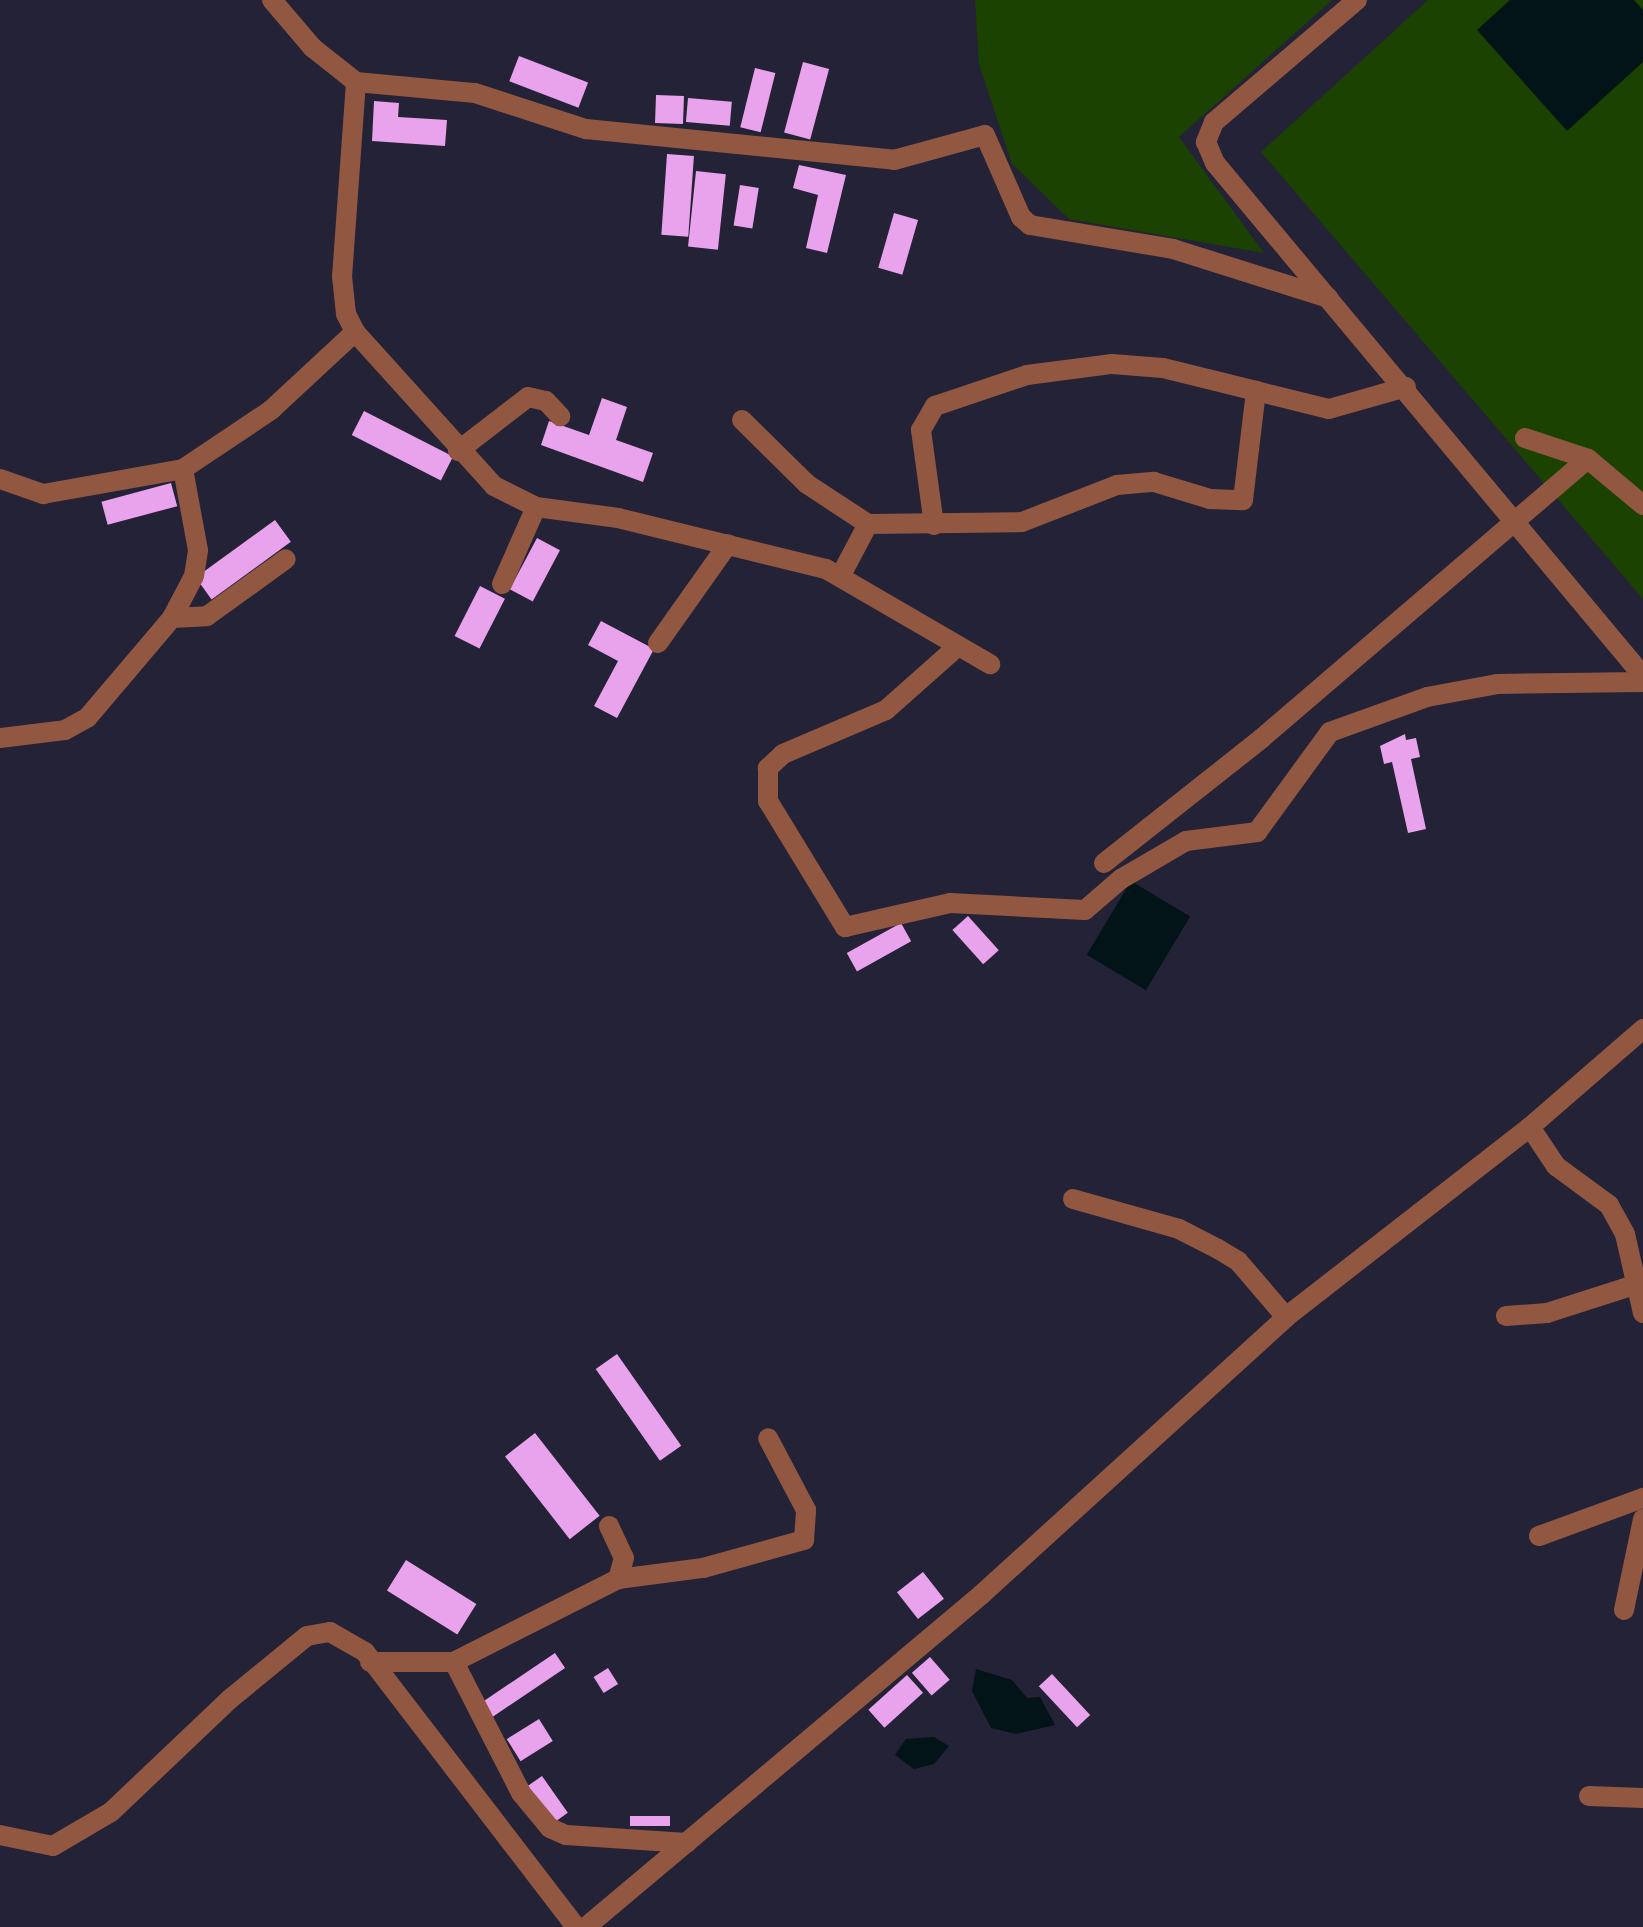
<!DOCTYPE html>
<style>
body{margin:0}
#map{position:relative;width:1643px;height:1927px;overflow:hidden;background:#242236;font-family:"DM Sans",sans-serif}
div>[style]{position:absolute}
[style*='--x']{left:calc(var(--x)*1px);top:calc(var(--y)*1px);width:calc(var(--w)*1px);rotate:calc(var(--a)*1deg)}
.green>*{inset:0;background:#1b4201}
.water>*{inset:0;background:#031418;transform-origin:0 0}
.building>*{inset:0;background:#e9a2ec;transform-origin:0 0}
.minor>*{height:20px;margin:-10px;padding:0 10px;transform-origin:10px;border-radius:10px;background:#915741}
span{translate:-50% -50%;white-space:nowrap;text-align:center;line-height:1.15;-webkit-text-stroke:8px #242236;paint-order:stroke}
</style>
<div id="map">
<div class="green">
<div style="clip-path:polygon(975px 0,1332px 0,1179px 137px,1264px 253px,1069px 219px,1012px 164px,979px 64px)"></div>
<div style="clip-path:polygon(1428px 0,1643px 0,1643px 599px,1261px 152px)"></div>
</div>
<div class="water">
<div style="clip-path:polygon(1510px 0,1634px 0,1643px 10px,1643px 62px,1567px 131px,1477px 30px)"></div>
<div style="left:1131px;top:881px;width:69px;height:86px;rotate:31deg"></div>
<div style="clip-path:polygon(976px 1669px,1012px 1680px,1027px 1698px,1040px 1697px,1055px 1725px,1016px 1734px,991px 1728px,972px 1691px)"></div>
<div style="clip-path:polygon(934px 1737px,949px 1746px,934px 1764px,914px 1769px,895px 1755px,906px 1739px)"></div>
</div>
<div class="building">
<div style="left:519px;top:56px;width:74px;height:27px;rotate:21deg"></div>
<div style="left:803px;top:62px;width:27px;height:73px;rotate:15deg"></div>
<div style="left:755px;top:68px;width:21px;height:61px;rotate:14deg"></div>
<div style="left:656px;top:95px;width:28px;height:28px;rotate:2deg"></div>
<div style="left:688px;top:98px;width:44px;height:24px;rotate:5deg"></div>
<div style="clip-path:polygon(374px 101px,399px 103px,398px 117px,447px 120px,445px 146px,372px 141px)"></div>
<div style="left:667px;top:154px;width:27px;height:81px;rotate:4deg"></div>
<div style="clip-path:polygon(799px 165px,846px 175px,827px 253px,806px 248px,818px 195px,793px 188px)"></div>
<div style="left:696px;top:171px;width:30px;height:76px;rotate:6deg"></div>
<div style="left:740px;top:185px;width:19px;height:41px;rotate:9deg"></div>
<div style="left:894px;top:213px;width:25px;height:57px;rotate:16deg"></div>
<div style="clip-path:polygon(602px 398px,627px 407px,616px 440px,653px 453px,643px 482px,541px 445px,549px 421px,589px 435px)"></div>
<div style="left:364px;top:411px;width:100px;height:27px;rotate:27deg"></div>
<div style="left:171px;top:483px;width:24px;height:72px;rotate:75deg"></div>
<div style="left:275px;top:520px;width:27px;height:98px;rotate:54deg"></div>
<div style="left:537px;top:538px;width:26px;height:58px;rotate:28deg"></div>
<div style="left:480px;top:586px;width:28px;height:56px;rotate:27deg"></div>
<div style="clip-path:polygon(601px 621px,654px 649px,617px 718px,594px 706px,618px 661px,588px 645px)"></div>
<div style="clip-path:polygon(1405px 734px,1406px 740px,1416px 738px,1420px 757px,1411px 759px,1426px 829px,1408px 833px,1392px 762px,1384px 764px,1380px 746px)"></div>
<div style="left:968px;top:916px;width:46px;height:21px;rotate:48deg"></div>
<div style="left:901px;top:923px;width:21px;height:62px;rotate:61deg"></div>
<div style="left:617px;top:1354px;width:112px;height:26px;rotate:55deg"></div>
<div style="left:535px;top:1433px;width:105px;height:38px;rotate:52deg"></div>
<div style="left:406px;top:1560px;width:83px;height:36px;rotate:32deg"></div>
<div style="left:923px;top:1572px;width:34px;height:33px;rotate:52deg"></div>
<div style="left:555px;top:1653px;width:18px;height:88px;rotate:56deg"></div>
<div style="left:930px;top:1657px;width:30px;height:24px;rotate:49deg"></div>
<div style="left:608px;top:1668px;width:19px;height:17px;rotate:58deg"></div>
<div style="left:1052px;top:1674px;width:56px;height:18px;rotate:47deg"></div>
<div style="left:907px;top:1675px;width:24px;height:52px;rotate:48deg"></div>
<div style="left:539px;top:1719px;width:26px;height:38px;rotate:58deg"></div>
<div style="left:542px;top:1776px;width:45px;height:18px;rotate:55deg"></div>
<div style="left:630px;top:1816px;width:40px;height:10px"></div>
</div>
<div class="minor">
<div style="--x:272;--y:0;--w:63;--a:49.5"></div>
<div style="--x:313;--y:48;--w:55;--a:38.3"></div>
<div style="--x:356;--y:82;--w:120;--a:5.3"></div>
<div style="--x:475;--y:93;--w:117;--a:18"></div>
<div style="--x:586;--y:129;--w:310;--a:5.7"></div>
<div style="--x:894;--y:160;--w:94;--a:-15.4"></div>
<div style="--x:985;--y:135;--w:90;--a:66.3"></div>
<div style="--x:1021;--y:217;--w:12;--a:42"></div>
<div style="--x:1030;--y:225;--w:145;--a:9.5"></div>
<div style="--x:1173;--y:249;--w:163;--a:17.5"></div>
<div style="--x:1357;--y:0;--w:188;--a:139.5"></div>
<div style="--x:1214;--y:122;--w:22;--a:112"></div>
<div style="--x:1206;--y:142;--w:23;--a:67"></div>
<div style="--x:1215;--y:163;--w:668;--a:50.16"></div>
<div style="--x:356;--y:82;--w:195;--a:94.1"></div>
<div style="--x:342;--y:276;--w:38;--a:84"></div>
<div style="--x:346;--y:314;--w:20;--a:63"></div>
<div style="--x:355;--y:332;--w:207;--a:47.9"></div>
<div style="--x:494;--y:486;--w:47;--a:26.6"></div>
<div style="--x:536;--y:507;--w:83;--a:7.6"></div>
<div style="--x:618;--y:518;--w:214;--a:13.8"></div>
<div style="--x:826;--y:569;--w:190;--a:30.1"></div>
<div style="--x:742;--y:420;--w:91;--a:44.6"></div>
<div style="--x:807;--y:484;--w:73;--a:33.3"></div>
<div style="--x:1525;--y:438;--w:66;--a:18.4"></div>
<div style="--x:1588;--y:459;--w:72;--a:39.9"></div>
<div style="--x:458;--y:451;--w:88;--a:-37.6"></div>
<div style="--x:528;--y:397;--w:18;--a:13"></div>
<div style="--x:546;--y:401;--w:21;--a:47"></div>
<div style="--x:0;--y:479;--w:46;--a:19.2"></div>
<div style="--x:43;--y:494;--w:142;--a:-10.1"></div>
<div style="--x:183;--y:469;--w:106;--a:-33.8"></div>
<div style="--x:271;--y:410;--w:115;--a:-42.9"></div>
<div style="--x:934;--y:525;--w:96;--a:-97.8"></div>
<div style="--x:921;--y:430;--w:28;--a:-60"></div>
<div style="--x:935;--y:406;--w:97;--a:-18.6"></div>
<div style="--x:1027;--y:375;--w:86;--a:-7.4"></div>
<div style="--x:1112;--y:364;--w:51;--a:4.5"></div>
<div style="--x:1163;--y:368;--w:96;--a:13.9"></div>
<div style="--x:841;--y:575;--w:58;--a:-62.1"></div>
<div style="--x:868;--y:524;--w:154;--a:-0.7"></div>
<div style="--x:1022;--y:522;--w:102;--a:-21.3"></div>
<div style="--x:1117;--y:485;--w:37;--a:-5"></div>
<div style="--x:1154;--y:482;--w:59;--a:16.9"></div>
<div style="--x:1210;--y:499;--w:33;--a:2"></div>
<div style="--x:1243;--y:500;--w:110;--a:-83.2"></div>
<div style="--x:1256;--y:391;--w:75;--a:13.9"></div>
<div style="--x:1329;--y:409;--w:80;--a:-15.9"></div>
<div style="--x:502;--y:584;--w:84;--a:-66.2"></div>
<div style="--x:172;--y:618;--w:35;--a:-3"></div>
<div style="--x:207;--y:616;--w:97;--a:-35.8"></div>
<div style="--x:658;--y:643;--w:121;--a:-54.7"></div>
<div style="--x:957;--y:647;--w:95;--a:138.4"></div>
<div style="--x:886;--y:710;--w:112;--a:156.9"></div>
<div style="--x:783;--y:754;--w:21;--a:137"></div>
<div style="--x:768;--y:768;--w:33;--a:90"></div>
<div style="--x:768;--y:801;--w:148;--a:58.6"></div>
<div style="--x:845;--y:927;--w:108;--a:-12.9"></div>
<div style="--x:950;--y:903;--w:135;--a:3"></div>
<div style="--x:1085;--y:910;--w:48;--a:-40.7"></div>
<div style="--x:1121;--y:879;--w:75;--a:-30.3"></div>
<div style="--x:1186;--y:841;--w:72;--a:-7.2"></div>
<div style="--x:1257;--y:832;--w:124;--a:-53.9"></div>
<div style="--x:1330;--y:732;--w:103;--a:-19.8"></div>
<div style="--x:1427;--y:697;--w:71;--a:-10.5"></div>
<div style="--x:1497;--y:684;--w:146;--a:-0.8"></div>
<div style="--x:0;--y:738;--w:65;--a:-7"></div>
<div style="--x:65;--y:730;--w:26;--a:-29"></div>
<div style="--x:88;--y:717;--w:130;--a:-49.7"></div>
<div style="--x:172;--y:618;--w:47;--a:-62.4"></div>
<div style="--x:194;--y:576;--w:26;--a:-81"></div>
<div style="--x:198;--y:550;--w:82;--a:-100.5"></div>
<div style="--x:1104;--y:863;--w:201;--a:-38.3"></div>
<div style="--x:1262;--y:738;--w:429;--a:-40.6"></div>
<div style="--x:1530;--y:1127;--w:47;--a:56.3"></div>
<div style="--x:1556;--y:1166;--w:66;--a:36.3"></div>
<div style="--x:1609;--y:1205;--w:33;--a:61"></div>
<div style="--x:1625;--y:1234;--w:81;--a:77.2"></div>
<div style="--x:1073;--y:1199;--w:110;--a:15.8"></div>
<div style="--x:1179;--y:1229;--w:44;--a:27.1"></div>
<div style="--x:1218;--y:1249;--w:23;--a:31"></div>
<div style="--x:1238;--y:1261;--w:74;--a:49.4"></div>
<div style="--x:1506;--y:1316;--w:41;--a:-4.2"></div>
<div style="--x:1547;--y:1313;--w:91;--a:-17.8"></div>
<div style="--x:609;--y:1526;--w:35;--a:65"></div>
<div style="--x:624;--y:1558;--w:22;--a:106"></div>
<div style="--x:618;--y:1579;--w:184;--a:153.2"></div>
<div style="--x:454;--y:1662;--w:147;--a:62.9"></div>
<div style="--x:521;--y:1793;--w:45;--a:50.4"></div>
<div style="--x:550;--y:1828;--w:17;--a:24"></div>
<div style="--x:566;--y:1835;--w:121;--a:3.8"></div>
<div style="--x:1539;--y:1536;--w:111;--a:-20.1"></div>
<div style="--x:618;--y:1579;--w:86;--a:-7.4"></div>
<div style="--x:703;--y:1568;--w:105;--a:-15.5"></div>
<div style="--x:804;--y:1540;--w:30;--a:-86"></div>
<div style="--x:806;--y:1510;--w:81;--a:-117.8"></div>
<div style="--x:1624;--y:1610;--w:93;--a:-78.2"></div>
<div style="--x:370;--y:1662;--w:84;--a:0"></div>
<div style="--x:1589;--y:1796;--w:54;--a:2.1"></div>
<div style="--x:0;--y:1835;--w:54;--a:11.7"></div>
<div style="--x:53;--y:1846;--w:67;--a:-30.4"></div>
<div style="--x:111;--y:1812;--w:164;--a:-43.5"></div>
<div style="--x:230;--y:1699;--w:99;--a:-39.3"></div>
<div style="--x:307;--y:1636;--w:23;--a:-10"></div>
<div style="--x:330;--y:1632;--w:40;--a:29.7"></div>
<div style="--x:365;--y:1652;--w:347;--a:52.5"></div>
<div style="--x:586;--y:1927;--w:516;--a:-40.05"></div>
<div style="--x:981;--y:1595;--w:413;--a:-42.3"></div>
<div style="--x:1286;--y:1317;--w:309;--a:-37.9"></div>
<div style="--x:1530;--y:1127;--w:150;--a:-40.9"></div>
</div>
</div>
